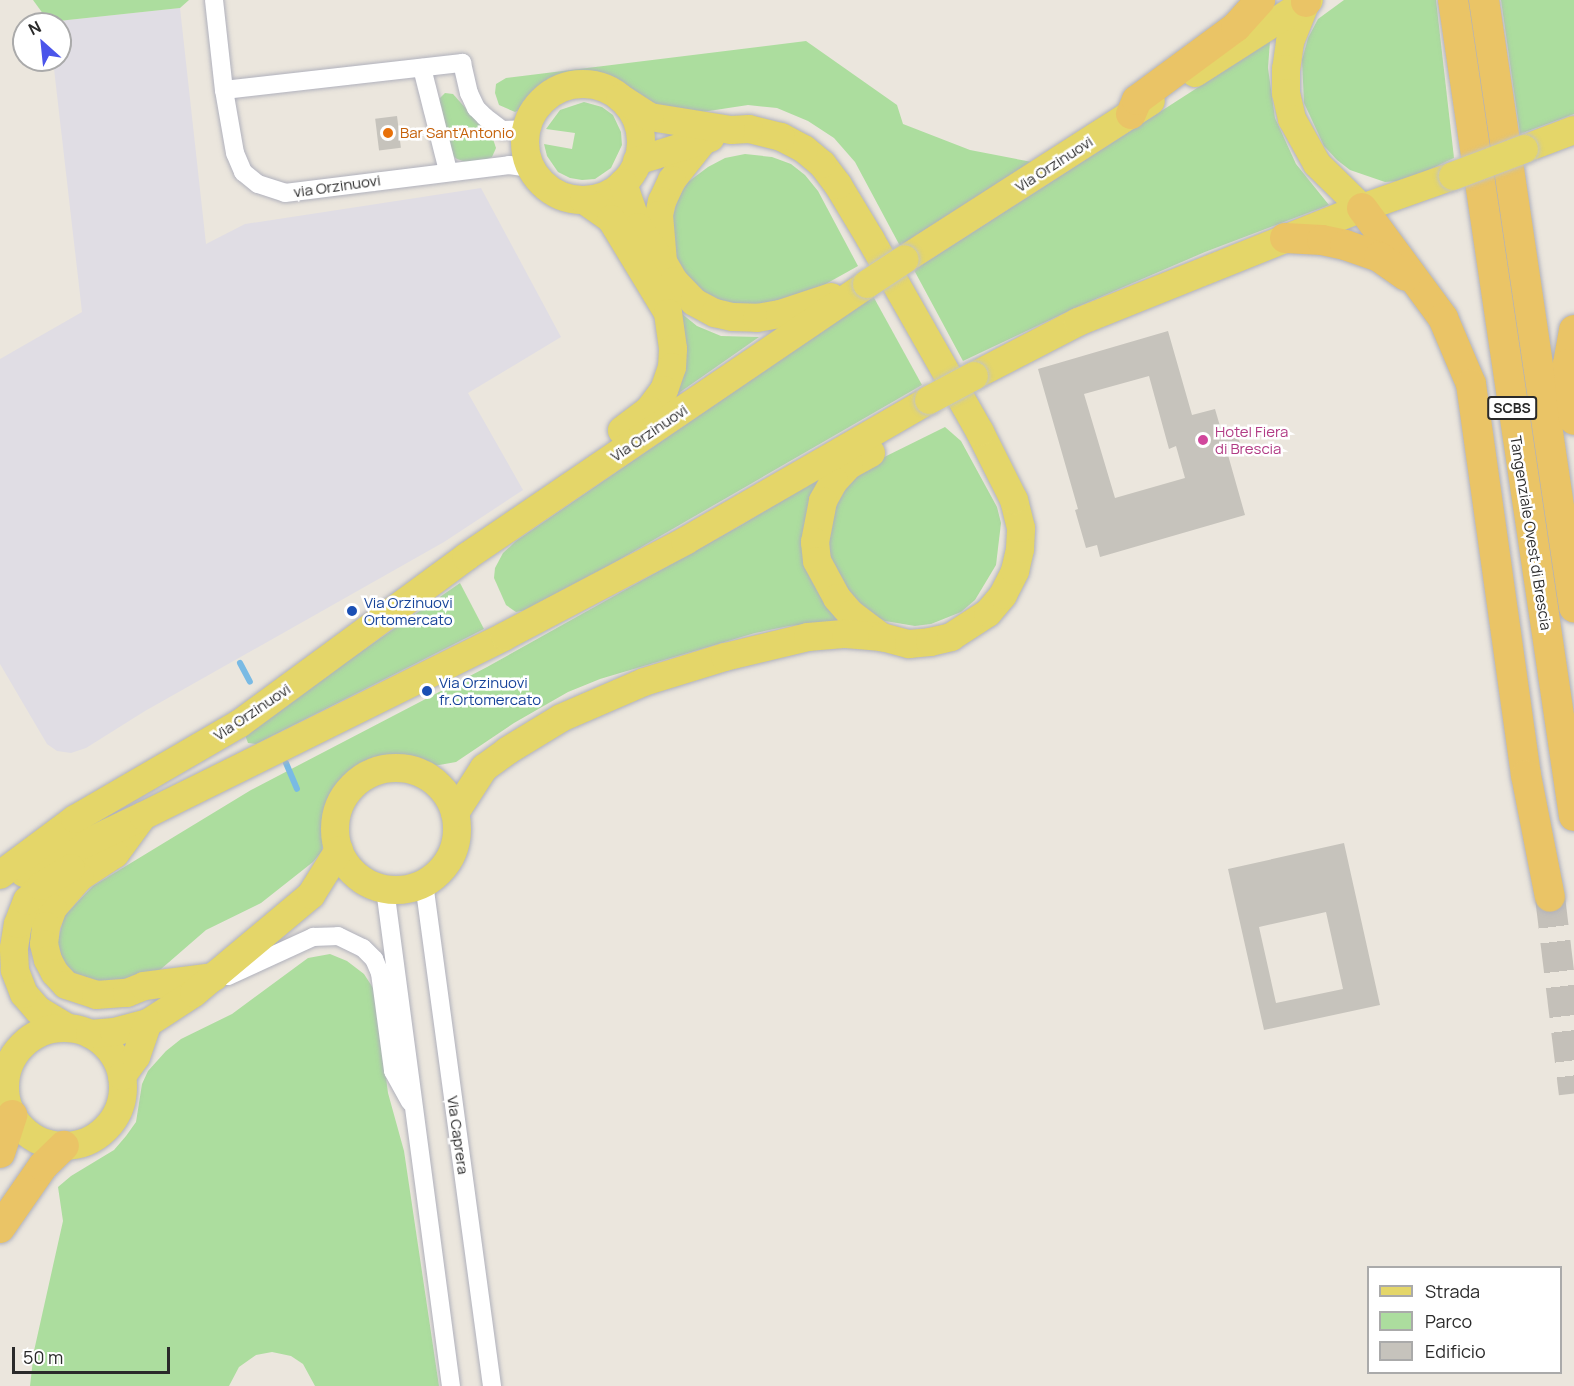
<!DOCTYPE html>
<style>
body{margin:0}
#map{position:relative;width:1574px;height:1386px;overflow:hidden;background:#ebe6dd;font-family:Manrope,sans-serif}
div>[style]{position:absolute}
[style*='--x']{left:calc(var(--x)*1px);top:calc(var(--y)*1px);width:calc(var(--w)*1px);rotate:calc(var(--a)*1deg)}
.industrial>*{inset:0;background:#e0dde4}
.green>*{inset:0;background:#acdd9e}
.stream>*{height:6px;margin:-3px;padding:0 3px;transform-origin:3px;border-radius:3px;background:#79bae4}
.building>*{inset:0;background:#c6c3bc;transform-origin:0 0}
.trunk-tunnel>*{height:30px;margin-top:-15px;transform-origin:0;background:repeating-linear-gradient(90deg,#c4c0b9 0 30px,transparent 0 45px)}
.roads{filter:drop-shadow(0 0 2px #b0b1bc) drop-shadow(0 0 2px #b0b1bc)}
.minor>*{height:18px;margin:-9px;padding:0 9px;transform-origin:9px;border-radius:9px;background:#fff}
.primary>*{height:28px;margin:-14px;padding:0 14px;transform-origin:14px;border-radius:14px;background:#e4d669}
.primary>.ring{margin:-14px;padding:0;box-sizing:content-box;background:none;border:28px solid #e4d669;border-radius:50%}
.trunk>*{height:30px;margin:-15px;padding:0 15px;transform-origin:15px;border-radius:15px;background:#eac466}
.bridges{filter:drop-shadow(0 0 2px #c3c3c3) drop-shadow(0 0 2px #c3c3c3)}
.primary-bridge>*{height:28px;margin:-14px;padding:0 14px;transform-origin:14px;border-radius:14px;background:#e4d669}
.dots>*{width:16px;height:16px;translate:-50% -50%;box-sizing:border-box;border:3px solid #fff;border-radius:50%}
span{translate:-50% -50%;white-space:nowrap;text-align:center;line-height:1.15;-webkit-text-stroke:5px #fff;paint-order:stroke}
.shield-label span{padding:2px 4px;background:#fff;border:2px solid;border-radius:4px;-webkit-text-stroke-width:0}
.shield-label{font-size:14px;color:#2a2a2a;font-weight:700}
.food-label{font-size:15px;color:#c56008}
.left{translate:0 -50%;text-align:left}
.street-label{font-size:15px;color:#2a2a2a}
.hotel-label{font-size:15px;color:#b23c85}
.transit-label{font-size:15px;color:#164399}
.legend{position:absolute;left:1367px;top:1266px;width:195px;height:108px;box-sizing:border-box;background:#fff;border:2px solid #aaa;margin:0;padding:8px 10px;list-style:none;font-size:18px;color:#2a2a2a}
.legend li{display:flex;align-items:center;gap:12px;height:30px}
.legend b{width:30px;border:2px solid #aaa}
.north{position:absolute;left:12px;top:12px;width:60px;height:60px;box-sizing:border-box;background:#fff;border:2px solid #aaa;border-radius:50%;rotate:333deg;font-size:16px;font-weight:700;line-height:24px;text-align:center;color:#2a2a2a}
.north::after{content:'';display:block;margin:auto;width:21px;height:27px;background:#4b55ea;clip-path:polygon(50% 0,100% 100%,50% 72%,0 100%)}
.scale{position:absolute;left:12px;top:1347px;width:158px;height:27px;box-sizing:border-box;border:3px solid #2a2a2a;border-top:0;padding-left:8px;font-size:18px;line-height:21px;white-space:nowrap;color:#2a2a2a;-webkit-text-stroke:4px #fff;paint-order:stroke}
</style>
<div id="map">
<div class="industrial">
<div style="clip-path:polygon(180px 8px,206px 244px,245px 224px,481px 188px,561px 337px,468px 393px,523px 490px,444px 542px,145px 711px,86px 748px,71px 753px,57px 751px,47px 744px,0 664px,0 359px,82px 312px,53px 60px,60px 60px,60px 24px,49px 22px)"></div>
</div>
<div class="green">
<div style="clip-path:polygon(33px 0,189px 0,180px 8px,49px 22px)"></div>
<div style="clip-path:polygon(1344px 0,1436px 0,1454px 158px,1420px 174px,1399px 181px,1385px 182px,1350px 170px,1337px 160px,1324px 146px,1304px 103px,1302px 60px,1308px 38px,1318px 19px)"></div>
<div style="clip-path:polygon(1501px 0,1574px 0,1574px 114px,1520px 134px)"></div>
<div style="clip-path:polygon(806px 41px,897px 105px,903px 124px,970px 150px,1032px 162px,900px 246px,855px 162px,834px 138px,808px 121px,777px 108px,748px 105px,689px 114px,654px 106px,631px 89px,605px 78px,588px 76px,570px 76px,551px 83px,537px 92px,525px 107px,515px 112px,499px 105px,495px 93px,496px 84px,506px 78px)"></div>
<div style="clip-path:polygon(1270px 41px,1268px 68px,1275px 118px,1296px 164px,1329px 205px,1205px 252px,1077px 307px,963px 361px,914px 270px)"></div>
<div style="clip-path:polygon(445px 93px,453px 94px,493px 139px,496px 148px,492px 157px,481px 162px,469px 163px,457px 159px,448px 152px,437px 114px,440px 98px)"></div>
<div style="clip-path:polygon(584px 102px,602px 107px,613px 115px,621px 132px,622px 145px,611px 168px,595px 179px,582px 180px,570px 178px,558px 172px,547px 156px,544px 144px,572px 149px,575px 133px,546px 129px,560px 110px)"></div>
<div style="clip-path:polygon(745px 154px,772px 157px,791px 164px,805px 175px,818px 191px,858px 266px,788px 305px,758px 312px,699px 294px,674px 256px,672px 219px,678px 198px,688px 182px,708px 167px,725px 158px)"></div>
<div style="clip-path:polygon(873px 296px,922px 385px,579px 583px,526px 610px,516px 612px,506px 605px,494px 578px,495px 568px,503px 553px,516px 541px)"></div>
<div style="clip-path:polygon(671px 305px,697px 326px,721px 336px,759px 337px,676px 395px)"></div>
<div style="clip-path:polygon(945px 427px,961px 441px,997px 507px,1001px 523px,996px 565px,975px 600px,961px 612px,931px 624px,915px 626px,885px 621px,869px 613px,831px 572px,827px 518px,854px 472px)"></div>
<div style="clip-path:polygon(829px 472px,812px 499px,842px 620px,789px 626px,755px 633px,600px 679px,568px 692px,514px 723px,456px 762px,428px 767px,393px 761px,373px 764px,354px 772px,341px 784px,330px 800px,322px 851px,313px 862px,261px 903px,206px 930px,153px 976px,79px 986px,55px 953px,64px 916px,93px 886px,251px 790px,487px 667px,743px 524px)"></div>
<div style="clip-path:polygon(460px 583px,484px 629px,256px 744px,248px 743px,245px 735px,248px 730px)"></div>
<div style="clip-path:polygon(330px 954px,347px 961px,364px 974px,375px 991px,388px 1093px,404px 1151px,439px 1386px,315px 1386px,303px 1364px,291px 1356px,272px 1352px,256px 1355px,239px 1367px,229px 1386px,30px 1386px,34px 1351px,63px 1221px,58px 1187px,71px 1176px,114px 1150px,126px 1136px,136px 1122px,142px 1084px,148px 1071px,166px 1051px,181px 1039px,232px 1014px,308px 958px)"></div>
</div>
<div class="stream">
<div style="--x:240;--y:663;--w:21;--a:62"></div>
<div style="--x:286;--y:763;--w:28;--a:67"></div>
</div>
<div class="building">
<div style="left:397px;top:116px;width:32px;height:22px;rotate:83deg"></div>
<div style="clip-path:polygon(evenodd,1168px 331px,1192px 415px,1215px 409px,1222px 433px,1236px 429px,1242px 450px,1228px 455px,1245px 515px,1100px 557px,1097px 545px,1086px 548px,1075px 510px,1078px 509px,1038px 369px,1168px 331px,1149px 376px,1169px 449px,1176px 446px,1185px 478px,1115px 498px,1084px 394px,1149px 376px)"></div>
<div style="clip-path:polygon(evenodd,1344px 843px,1380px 1005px,1264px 1030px,1228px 869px,1344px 843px,1326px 912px,1343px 989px,1276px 1003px,1259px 927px,1326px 912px)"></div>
</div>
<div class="trunk-tunnel">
<div style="--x:1550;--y:897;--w:198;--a:83.1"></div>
</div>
<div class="roads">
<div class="minor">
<div style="--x:214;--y:0;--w:91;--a:83.7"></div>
<div style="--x:224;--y:90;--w:64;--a:80.1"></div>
<div style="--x:235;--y:153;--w:21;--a:67"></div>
<div style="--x:243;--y:172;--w:19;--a:39"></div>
<div style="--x:258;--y:184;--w:28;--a:18"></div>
<div style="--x:285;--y:193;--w:226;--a:-7.1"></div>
<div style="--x:509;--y:165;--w:22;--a:8"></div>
<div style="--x:422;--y:68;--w:106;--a:75.8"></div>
<div style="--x:224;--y:90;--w:240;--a:-6.5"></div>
<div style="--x:462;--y:63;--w:31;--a:77"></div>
<div style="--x:469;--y:93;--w:17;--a:65"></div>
<div style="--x:476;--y:108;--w:13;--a:45"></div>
<div style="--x:485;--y:117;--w:21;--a:37"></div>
<div style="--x:502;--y:130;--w:24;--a:-2"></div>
<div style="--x:424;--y:883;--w:508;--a:82.3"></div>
<div style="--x:385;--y:889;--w:501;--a:82.44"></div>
<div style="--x:228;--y:976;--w:94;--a:-24.6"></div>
<div style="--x:313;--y:937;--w:25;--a:-2"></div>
<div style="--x:338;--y:936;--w:28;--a:26"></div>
<div style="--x:363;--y:948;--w:16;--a:45"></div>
<div style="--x:374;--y:959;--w:15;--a:67"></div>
<div style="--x:380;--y:973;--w:99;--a:82.4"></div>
<div style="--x:393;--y:1071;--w:35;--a:61"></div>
</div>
<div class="primary">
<div style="--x:1306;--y:2;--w:43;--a:111.8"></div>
<div style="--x:1290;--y:42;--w:27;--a:98"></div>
<div style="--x:1286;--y:69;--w:24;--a:90"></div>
<div style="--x:1286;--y:93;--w:27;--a:77"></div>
<div style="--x:1292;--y:119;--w:51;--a:60.9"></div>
<div style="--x:1317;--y:164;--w:63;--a:44.4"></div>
<div style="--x:1195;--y:73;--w:135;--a:-32.6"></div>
<div class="ring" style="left:525px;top:84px;width:88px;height:88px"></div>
<div style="--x:703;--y:141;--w:50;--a:128.5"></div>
<div style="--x:672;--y:180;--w:23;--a:115"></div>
<div style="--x:662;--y:201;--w:14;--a:102"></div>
<div style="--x:659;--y:215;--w:47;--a:85.1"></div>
<div style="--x:663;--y:262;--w:22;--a:60"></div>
<div style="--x:674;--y:281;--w:29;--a:46"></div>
<div style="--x:694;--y:302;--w:24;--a:28"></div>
<div style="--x:715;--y:313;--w:18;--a:13"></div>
<div style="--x:733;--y:317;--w:24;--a:2"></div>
<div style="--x:757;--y:318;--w:23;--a:-10"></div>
<div style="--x:780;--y:314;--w:54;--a:-18.4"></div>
<div style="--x:1524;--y:149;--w:53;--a:-20.8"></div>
<div style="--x:637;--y:161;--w:77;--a:-17.5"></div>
<div style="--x:623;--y:183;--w:46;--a:71.2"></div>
<div style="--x:638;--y:227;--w:32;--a:55"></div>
<div style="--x:584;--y:200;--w:33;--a:35"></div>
<div style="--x:611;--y:219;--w:110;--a:58.8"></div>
<div style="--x:668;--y:313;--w:36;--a:82"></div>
<div style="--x:673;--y:349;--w:18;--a:93"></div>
<div style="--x:672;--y:367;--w:24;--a:109"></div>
<div style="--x:664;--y:390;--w:25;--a:127"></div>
<div style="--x:649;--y:410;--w:34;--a:143"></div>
<div style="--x:905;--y:259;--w:292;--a:-32.7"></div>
<div style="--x:974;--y:376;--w:117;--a:-27.4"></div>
<div style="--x:1078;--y:322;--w:306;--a:-21.9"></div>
<div style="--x:1362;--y:208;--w:96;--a:-19.4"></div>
<div style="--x:871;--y:453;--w:25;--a:151"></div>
<div style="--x:849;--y:465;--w:22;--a:133"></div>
<div style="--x:834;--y:481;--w:23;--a:119"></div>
<div style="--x:823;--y:501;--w:42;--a:101"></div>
<div style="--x:815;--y:542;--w:19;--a:84"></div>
<div style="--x:817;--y:561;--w:42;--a:61.6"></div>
<div style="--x:837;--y:598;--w:21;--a:49"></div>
<div style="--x:851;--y:614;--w:39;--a:37"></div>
<div class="ring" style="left:335px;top:768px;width:94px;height:94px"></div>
<div style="--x:455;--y:813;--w:54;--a:-57.2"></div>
<div style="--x:484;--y:768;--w:29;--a:-36"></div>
<div style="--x:507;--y:751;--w:63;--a:-31.4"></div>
<div style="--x:561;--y:718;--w:90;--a:-23.4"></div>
<div style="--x:644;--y:682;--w:85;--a:-17.2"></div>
<div style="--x:725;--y:657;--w:85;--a:-13.5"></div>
<div style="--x:808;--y:637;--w:38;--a:-5"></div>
<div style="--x:846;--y:634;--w:36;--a:5"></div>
<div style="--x:882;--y:637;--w:28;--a:15"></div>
<div style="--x:909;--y:644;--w:21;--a:-5"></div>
<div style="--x:930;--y:642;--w:22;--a:-13"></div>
<div style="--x:951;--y:637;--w:44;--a:-33"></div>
<div style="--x:988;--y:613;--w:23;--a:-50"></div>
<div style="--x:1003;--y:595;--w:27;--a:-63"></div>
<div style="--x:1015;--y:571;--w:23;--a:-77"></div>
<div style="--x:1020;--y:549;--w:21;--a:-87"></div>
<div style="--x:1021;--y:528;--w:29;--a:-104"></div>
<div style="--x:1014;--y:500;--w:76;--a:-116.6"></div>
<div style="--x:980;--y:432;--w:221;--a:-119.6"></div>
<div style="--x:871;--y:240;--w:64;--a:-121"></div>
<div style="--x:838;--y:185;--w:26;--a:-127"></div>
<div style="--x:822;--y:164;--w:23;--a:-140"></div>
<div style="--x:804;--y:149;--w:26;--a:-152"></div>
<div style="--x:781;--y:137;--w:33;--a:-166"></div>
<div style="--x:749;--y:129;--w:18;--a:177"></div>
<div style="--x:731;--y:130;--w:82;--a:-170.9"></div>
<div style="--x:650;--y:117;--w:35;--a:-147"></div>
<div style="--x:140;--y:820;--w:42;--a:126.3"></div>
<div style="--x:115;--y:854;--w:42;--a:146.7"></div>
<div style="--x:80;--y:877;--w:41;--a:131.1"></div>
<div style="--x:53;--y:908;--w:19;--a:111"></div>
<div style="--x:46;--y:926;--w:18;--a:96"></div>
<div style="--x:44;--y:944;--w:16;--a:76"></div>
<div style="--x:48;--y:960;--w:15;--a:62"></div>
<div style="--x:55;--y:973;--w:16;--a:47"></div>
<div style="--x:66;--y:985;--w:32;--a:18"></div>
<div style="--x:96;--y:995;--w:31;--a:-4"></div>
<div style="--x:127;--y:993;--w:18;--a:-22"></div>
<div style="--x:144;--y:986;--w:71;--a:-7.3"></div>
<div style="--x:24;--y:873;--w:132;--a:-25.6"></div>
<div style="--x:143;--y:816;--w:404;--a:-26.4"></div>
<div style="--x:505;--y:636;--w:204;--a:-27.8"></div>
<div style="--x:685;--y:541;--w:282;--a:-30"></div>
<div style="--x:0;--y:875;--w:94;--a:-36.7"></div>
<div style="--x:75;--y:819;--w:190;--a:-30.1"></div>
<div style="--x:239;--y:724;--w:282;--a:-36.3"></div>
<div style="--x:466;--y:557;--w:485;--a:-34.2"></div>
<div style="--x:68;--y:1028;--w:35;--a:-149"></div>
<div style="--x:38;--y:1010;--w:21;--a:-131"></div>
<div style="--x:24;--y:994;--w:26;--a:-111"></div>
<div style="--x:15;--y:970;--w:22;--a:-93"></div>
<div style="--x:14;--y:948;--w:24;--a:-81"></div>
<div style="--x:18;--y:924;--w:25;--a:-69"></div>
<div style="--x:27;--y:901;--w:21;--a:-47"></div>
<div style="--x:41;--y:886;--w:35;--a:-31"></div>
<div class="ring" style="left:5px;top:1028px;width:90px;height:90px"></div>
<div style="--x:90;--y:1034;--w:24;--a:-5"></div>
<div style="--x:114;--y:1032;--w:35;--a:-15"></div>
<div style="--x:148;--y:1023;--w:55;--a:-33.1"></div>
<div style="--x:194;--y:993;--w:153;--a:-39.9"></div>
<div style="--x:311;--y:895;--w:53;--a:-58.1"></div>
<div style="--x:122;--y:1076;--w:24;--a:-54"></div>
<div style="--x:136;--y:1057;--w:36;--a:-71"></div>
</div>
<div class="trunk">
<div style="--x:1453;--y:0;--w:825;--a:81.57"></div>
<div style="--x:1484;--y:0;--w:614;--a:81.57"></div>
<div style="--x:1306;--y:2;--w:2;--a:-90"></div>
<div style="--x:1131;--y:114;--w:15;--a:-67"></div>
<div style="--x:1137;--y:100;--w:123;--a:-36.4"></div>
<div style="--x:1236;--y:27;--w:36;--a:-48"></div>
<div style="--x:1362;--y:208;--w:137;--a:53.6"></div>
<div style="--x:1443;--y:318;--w:72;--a:67"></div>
<div style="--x:1471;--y:384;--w:395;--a:82"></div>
<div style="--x:1526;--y:775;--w:124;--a:78.9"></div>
<div style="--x:1285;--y:238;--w:37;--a:3"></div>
<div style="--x:1322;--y:240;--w:24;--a:12"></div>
<div style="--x:1345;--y:245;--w:36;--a:19"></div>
<div style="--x:1379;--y:257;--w:33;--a:35"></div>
<div style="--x:1574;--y:330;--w:35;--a:100"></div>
<div style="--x:1568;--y:364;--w:56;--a:83.9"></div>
<div style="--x:0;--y:1153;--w:40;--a:-72"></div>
<div style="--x:0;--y:1228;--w:75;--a:-55.3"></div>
<div style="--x:43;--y:1166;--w:29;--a:-44"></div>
</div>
</div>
<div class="bridges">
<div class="primary-bridge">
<div style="--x:1453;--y:176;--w:76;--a:-20.8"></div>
<div style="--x:867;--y:284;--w:45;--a:-33.3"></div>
<div style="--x:929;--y:400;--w:51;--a:-28.1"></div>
</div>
</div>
<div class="dots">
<div style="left:388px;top:133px;background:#e8710a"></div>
<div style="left:1203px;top:440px;background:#d1479c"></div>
<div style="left:352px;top:611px;background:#1a4fb4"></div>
<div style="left:427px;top:691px;background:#1a4fb4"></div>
</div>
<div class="shield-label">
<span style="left:1512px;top:408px">SCBS</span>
</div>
<div class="food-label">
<span class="left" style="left:400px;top:133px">Bar Sant'Antonio</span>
</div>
<div class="street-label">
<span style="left:1054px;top:164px;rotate:-33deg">Via Orzinuovi</span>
<span style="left:337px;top:186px;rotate:-8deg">via Orzinuovi</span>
<span style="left:649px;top:433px;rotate:-34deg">Via Orzinuovi</span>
<span style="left:1531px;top:533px;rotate:81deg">Tangenziale Ovest di Brescia</span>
<span style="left:252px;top:712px;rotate:-34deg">Via Orzinuovi</span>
<span style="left:458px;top:1135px;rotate:82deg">Via Caprera</span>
</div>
<div class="hotel-label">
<span class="left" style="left:1215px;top:440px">Hotel Fiera<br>di Brescia</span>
</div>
<div class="transit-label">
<span class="left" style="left:364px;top:611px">Via Orzinuovi<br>Ortomercato</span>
<span class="left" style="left:439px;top:691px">Via Orzinuovi<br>fr.Ortomercato</span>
</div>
<ul class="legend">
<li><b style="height:8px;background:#e4d669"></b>Strada</li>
<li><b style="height:16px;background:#acdd9e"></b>Parco</li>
<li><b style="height:16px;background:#c6c3bc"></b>Edificio</li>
</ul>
<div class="north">N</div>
<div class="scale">50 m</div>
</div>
